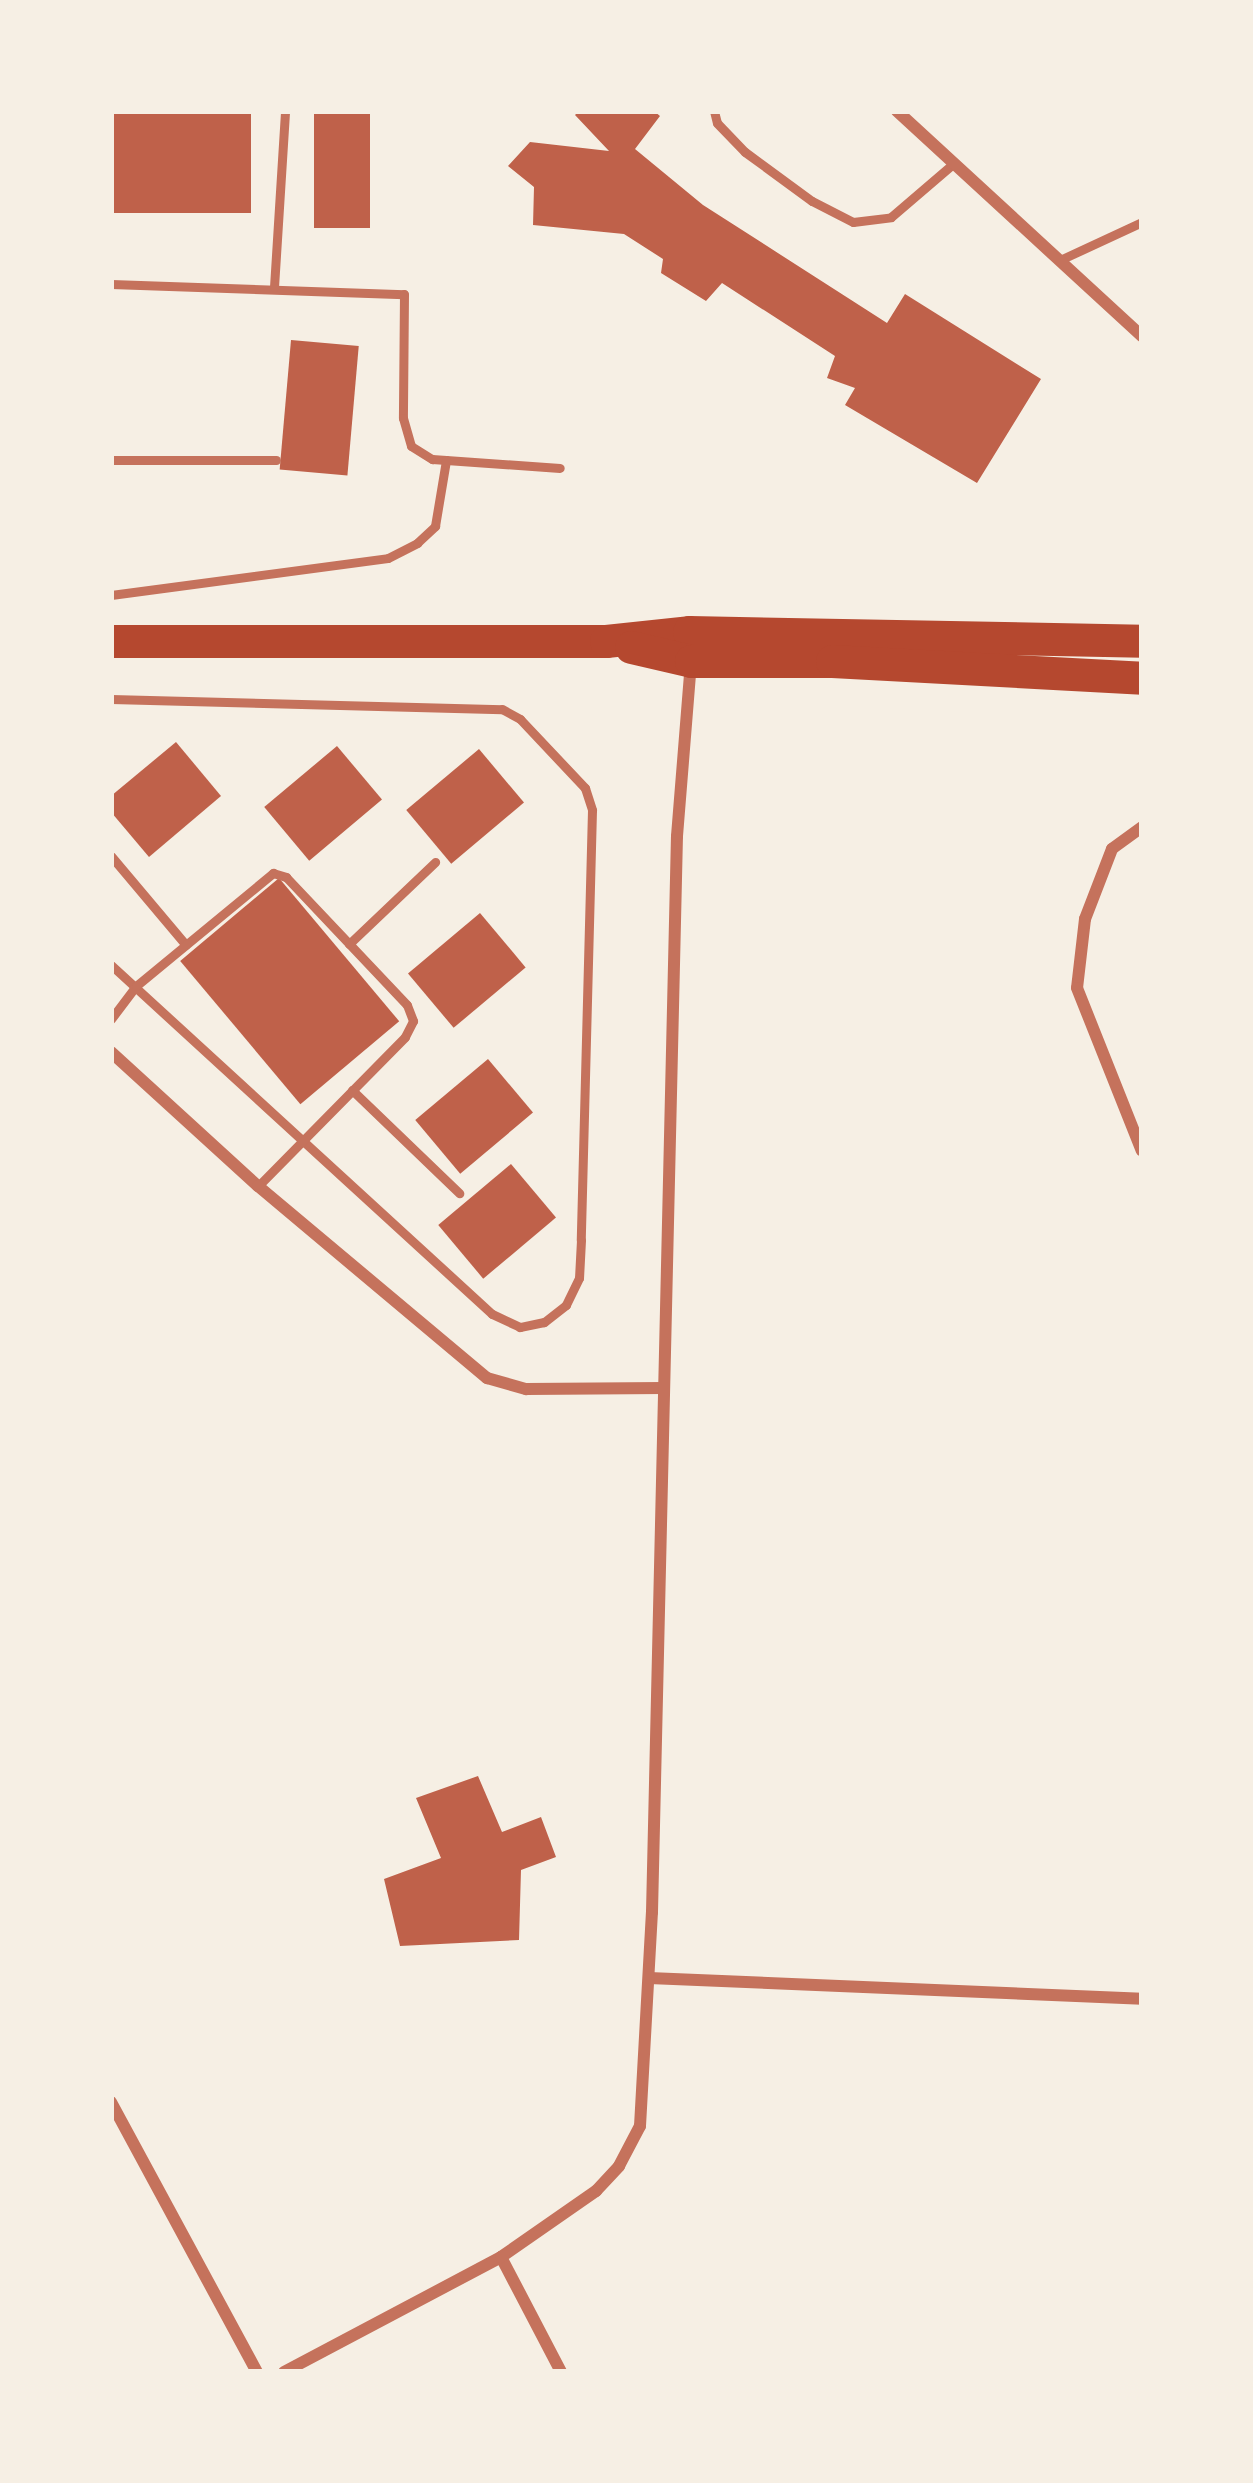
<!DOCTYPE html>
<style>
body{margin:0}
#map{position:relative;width:1253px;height:2483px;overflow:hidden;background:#f6efe4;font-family:Literata,serif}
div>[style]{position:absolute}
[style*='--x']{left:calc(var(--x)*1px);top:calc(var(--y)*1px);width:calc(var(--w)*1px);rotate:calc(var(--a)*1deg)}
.building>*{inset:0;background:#bf614a;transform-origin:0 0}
.service>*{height:9px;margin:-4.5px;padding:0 4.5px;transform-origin:4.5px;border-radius:4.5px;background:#c5725c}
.minor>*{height:12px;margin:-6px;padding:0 6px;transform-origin:6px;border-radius:6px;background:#c5725c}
.trunk>*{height:33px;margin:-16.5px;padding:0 16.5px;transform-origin:16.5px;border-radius:16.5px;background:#b5482f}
span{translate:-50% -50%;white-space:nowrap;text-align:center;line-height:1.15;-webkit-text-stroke:9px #f6efe4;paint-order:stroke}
.frame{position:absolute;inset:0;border:114px solid #f6efe4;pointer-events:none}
</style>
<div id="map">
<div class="building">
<div style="left:111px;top:111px;width:140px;height:102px"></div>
<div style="left:314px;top:111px;width:56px;height:117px"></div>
<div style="clip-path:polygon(579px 111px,654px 111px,660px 116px,635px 149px,703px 205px,887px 323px,905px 294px,1041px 379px,977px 483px,845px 405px,855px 388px,827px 378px,835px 356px,722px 283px,706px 301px,661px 273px,663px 259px,624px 234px,533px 225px,534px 187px,508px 166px,530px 142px,609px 151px,575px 115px)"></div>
<div style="left:291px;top:340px;width:68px;height:130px;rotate:5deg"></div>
<div style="clip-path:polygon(176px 742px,221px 796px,149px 857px,111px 812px,111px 796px)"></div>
<div style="left:337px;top:746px;width:70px;height:95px;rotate:50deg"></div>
<div style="left:479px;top:749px;width:70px;height:95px;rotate:50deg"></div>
<div style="left:279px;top:878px;width:187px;height:129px;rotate:50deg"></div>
<div style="left:480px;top:913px;width:71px;height:94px;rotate:50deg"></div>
<div style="left:488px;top:1059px;width:70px;height:95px;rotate:50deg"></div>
<div style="left:511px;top:1164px;width:70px;height:95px;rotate:50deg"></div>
<div style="clip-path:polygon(478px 1776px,502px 1832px,541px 1817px,556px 1857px,521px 1870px,519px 1940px,400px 1946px,384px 1879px,441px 1858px,416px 1798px)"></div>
</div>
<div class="service">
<div style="--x:714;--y:111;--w:12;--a:76"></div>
<div style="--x:717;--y:123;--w:40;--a:46"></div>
<div style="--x:745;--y:152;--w:83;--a:36.2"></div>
<div style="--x:812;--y:201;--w:46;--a:27.1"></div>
<div style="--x:853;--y:222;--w:38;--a:-7"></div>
<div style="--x:891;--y:217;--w:83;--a:-40.6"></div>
<div style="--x:1060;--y:260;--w:90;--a:-24.9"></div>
<div style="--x:111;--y:284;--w:293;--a:2"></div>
<div style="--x:404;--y:294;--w:124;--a:90.5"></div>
<div style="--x:403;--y:418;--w:29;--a:74"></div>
<div style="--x:411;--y:446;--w:25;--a:32"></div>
<div style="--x:432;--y:459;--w:128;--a:4"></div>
<div style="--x:274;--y:287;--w:176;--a:-86.4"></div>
<div style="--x:111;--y:460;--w:165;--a:0"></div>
<div style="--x:111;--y:595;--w:279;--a:-7.6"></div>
<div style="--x:388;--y:558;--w:33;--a:-27"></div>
<div style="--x:417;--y:543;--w:25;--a:-43"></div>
<div style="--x:435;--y:526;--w:67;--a:-80.5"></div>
<div style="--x:111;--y:699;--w:391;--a:1.5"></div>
<div style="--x:502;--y:709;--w:21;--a:29"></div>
<div style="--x:520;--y:719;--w:95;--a:46.7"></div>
<div style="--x:585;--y:788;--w:23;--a:72"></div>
<div style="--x:592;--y:810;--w:430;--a:91.5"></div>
<div style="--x:581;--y:1240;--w:38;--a:93"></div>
<div style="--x:579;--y:1278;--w:30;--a:116"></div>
<div style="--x:566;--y:1305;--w:28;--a:142"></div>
<div style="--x:544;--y:1322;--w:25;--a:168"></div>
<div style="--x:520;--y:1327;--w:31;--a:-155"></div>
<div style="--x:492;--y:1314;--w:517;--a:-137.51"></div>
<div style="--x:111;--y:856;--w:116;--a:49.9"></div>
<div style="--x:349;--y:944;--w:119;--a:-43.6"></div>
<div style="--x:111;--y:1019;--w:41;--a:-52.9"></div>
<div style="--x:136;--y:986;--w:178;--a:-39.5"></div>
<div style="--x:273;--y:873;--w:14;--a:17"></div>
<div style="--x:286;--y:877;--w:176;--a:46.6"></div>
<div style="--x:407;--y:1005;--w:17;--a:69"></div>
<div style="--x:413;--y:1021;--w:18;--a:117"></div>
<div style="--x:405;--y:1037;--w:209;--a:134.6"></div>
<div style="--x:352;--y:1090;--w:149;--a:43.9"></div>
</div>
<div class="minor">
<div style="--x:897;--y:111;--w:333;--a:42.6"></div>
<div style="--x:1142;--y:827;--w:37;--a:144"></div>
<div style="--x:1112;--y:849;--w:75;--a:111.1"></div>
<div style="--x:1085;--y:919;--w:69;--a:96.6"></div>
<div style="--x:1077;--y:988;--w:175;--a:68.3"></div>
<div style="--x:111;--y:1052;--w:199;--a:42.4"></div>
<div style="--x:258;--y:1186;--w:299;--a:40"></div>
<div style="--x:487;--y:1378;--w:41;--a:15.8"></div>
<div style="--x:526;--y:1389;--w:138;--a:-0.4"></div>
<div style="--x:649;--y:1978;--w:493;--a:2.4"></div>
<div style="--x:111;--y:2102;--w:307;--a:61.6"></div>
<div style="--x:501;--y:2257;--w:130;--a:62.4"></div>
<div style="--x:284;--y:2372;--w:246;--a:-27.9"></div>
<div style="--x:501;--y:2257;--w:116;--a:-34.8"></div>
<div style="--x:596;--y:2191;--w:34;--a:-47"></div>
<div style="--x:619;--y:2166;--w:45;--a:-62.3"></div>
<div style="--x:640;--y:2126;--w:214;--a:-86.8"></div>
<div style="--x:652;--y:1912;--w:1076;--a:-88.67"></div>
<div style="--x:677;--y:836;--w:176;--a:-85.4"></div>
</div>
<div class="trunk">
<div style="--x:111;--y:641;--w:495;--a:0"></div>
<div style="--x:606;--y:641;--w:83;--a:-6.2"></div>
<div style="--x:689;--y:632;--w:453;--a:1.1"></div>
<div style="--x:631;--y:647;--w:62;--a:13.1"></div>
<div style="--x:691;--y:661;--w:141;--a:0"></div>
<div style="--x:832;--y:661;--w:310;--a:3.1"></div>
</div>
<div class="frame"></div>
</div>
